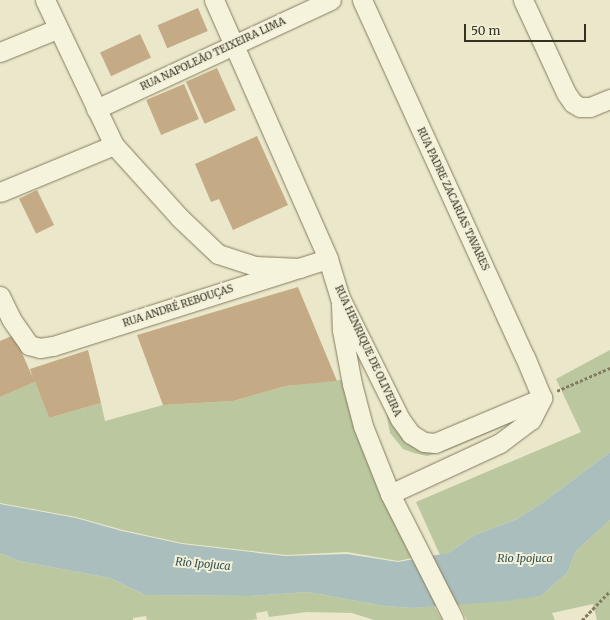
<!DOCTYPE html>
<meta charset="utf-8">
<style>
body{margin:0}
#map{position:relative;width:610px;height:620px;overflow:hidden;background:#eae7ca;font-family:Merriweather,serif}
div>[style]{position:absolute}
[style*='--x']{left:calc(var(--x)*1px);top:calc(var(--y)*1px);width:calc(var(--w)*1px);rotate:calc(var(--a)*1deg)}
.green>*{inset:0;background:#bbc89f}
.water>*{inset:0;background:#aabfbd}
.building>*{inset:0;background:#c4ab85;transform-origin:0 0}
.path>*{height:2.5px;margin-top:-1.25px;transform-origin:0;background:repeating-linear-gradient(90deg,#857b60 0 3px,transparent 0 5px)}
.roads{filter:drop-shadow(0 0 1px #857b60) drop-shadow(0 0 1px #857b60)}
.minor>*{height:19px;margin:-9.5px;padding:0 9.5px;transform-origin:9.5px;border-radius:9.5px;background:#f6f3dd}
span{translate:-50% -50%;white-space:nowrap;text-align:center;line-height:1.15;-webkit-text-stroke:4px #f2f0d9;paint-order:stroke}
.street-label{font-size:10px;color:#373122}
.water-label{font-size:11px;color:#335155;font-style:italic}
.scale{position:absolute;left:464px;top:24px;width:122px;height:18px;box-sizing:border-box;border:2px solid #373122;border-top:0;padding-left:5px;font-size:12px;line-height:14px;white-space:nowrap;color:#373122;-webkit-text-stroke:3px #f2f0d9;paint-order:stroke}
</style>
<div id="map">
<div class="green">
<div style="clip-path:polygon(610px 350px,610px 452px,542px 503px,517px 519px,475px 535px,448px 553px,440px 555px,416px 502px,581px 432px,556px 379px)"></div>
<div style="clip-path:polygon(379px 375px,424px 442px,518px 408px,514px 422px,448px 450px,427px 456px,414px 453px,403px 449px,390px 433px)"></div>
<div style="clip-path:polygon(341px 380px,349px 395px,412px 558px,398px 561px,347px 552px,286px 555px,182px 543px,123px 530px,76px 517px,0 503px,0 397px,35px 382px,49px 418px,101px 403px,105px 421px,163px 405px,233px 401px,286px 386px)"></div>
<div style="clip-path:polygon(610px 520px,610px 620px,597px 620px,593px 604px,552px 613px,555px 620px,467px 620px,458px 603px,541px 596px,567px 573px,576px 551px)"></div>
<div style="clip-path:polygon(0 553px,19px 561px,110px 578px,145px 595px,249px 596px,308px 592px,384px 606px,411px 608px,434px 606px,442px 620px,374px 620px,352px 613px,307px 612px,269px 617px,267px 611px,256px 613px,257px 619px,251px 620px,147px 620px,146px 616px,133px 618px,133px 620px,0 620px)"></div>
</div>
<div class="water">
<div style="clip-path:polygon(610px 452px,610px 520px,576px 551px,567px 573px,541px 596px,507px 601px,411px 608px,384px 606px,308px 592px,249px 596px,145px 595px,110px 578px,19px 561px,0 553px,0 504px,76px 518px,122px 531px,182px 544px,285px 556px,347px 554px,398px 562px,448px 553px,475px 535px,517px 519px,542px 503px)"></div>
</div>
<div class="building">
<div style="left:198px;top:8px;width:25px;height:44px;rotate:67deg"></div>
<div style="left:140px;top:34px;width:26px;height:44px;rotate:65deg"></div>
<div style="left:217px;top:68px;width:46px;height:34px;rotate:66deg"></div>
<div style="left:184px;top:84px;width:38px;height:41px;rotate:67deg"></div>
<div style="clip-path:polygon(257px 136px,288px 205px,233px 230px,219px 199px,211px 202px,195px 164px)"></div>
<div style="left:37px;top:190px;width:39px;height:20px;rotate:64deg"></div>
<div style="clip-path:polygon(298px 287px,337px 381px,286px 386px,233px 401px,163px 405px,137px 335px)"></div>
<div style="clip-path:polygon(14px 335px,33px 378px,30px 369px,88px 350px,101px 403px,49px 418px,35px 382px,0 397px,0 341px)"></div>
</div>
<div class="path">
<div style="--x:557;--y:391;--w:58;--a:-23.5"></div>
<div style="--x:582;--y:620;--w:40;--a:-46"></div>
</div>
<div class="roads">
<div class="minor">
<div style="--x:45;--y:0;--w:161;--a:64.6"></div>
<div style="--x:114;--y:145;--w:98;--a:47.9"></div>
<div style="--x:180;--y:218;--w:52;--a:43.5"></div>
<div style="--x:218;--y:254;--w:39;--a:18"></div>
<div style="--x:255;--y:266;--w:45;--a:2.5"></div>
<div style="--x:214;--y:0;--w:283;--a:66.2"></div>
<div style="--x:328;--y:259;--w:41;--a:72.9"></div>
<div style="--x:340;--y:298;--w:135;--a:63.6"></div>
<div style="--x:400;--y:419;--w:19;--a:54"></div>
<div style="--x:411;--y:434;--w:15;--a:32"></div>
<div style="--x:424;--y:442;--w:11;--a:5"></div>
<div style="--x:435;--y:443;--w:116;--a:-22.8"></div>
<div style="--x:362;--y:0;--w:392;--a:65.5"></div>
<div style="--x:525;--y:357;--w:44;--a:67.5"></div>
<div style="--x:523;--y:0;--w:102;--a:65.2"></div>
<div style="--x:566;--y:93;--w:12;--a:55"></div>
<div style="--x:573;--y:103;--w:8;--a:30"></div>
<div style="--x:580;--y:107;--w:10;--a:0"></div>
<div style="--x:590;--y:107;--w:22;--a:-22"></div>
<div style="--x:0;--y:52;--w:61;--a:-22"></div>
<div style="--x:96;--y:109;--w:259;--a:-24.9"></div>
<div style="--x:0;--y:192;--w:123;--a:-22.4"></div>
<div style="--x:0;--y:296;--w:25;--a:64"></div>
<div style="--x:11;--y:319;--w:32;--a:55"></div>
<div style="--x:29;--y:345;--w:11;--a:15"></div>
<div style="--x:40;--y:348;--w:13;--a:-9"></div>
<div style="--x:53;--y:346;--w:288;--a:-17.6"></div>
<div style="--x:341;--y:304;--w:26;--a:88"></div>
<div style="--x:342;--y:330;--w:55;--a:79.5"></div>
<div style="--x:352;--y:384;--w:43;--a:75.3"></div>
<div style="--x:363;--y:426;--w:73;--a:68.3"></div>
<div style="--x:390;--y:494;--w:141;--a:63.1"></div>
<div style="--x:390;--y:494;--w:121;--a:-24.9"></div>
<div style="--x:500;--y:443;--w:39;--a:-37"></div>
<div style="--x:531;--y:420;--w:25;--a:-63"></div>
</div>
</div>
<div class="street-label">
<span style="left:213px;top:54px;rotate:-25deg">RUA NAPOLEÃO TEIXEIRA LIMA</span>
<span style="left:453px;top:199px;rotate:65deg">RUA PADRE ZACARIAS TAVARES</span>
<span style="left:178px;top:306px;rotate:-18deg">RUA ANDRÉ REBOUÇAS</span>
<span style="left:368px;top:351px;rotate:65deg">RUA HENRIQUE DE OLIVEIRA</span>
</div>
<div class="water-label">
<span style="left:525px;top:558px">Rio Ipojuca</span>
<span style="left:203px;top:564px;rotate:5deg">Rio Ipojuca</span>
</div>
<div class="scale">50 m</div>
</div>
